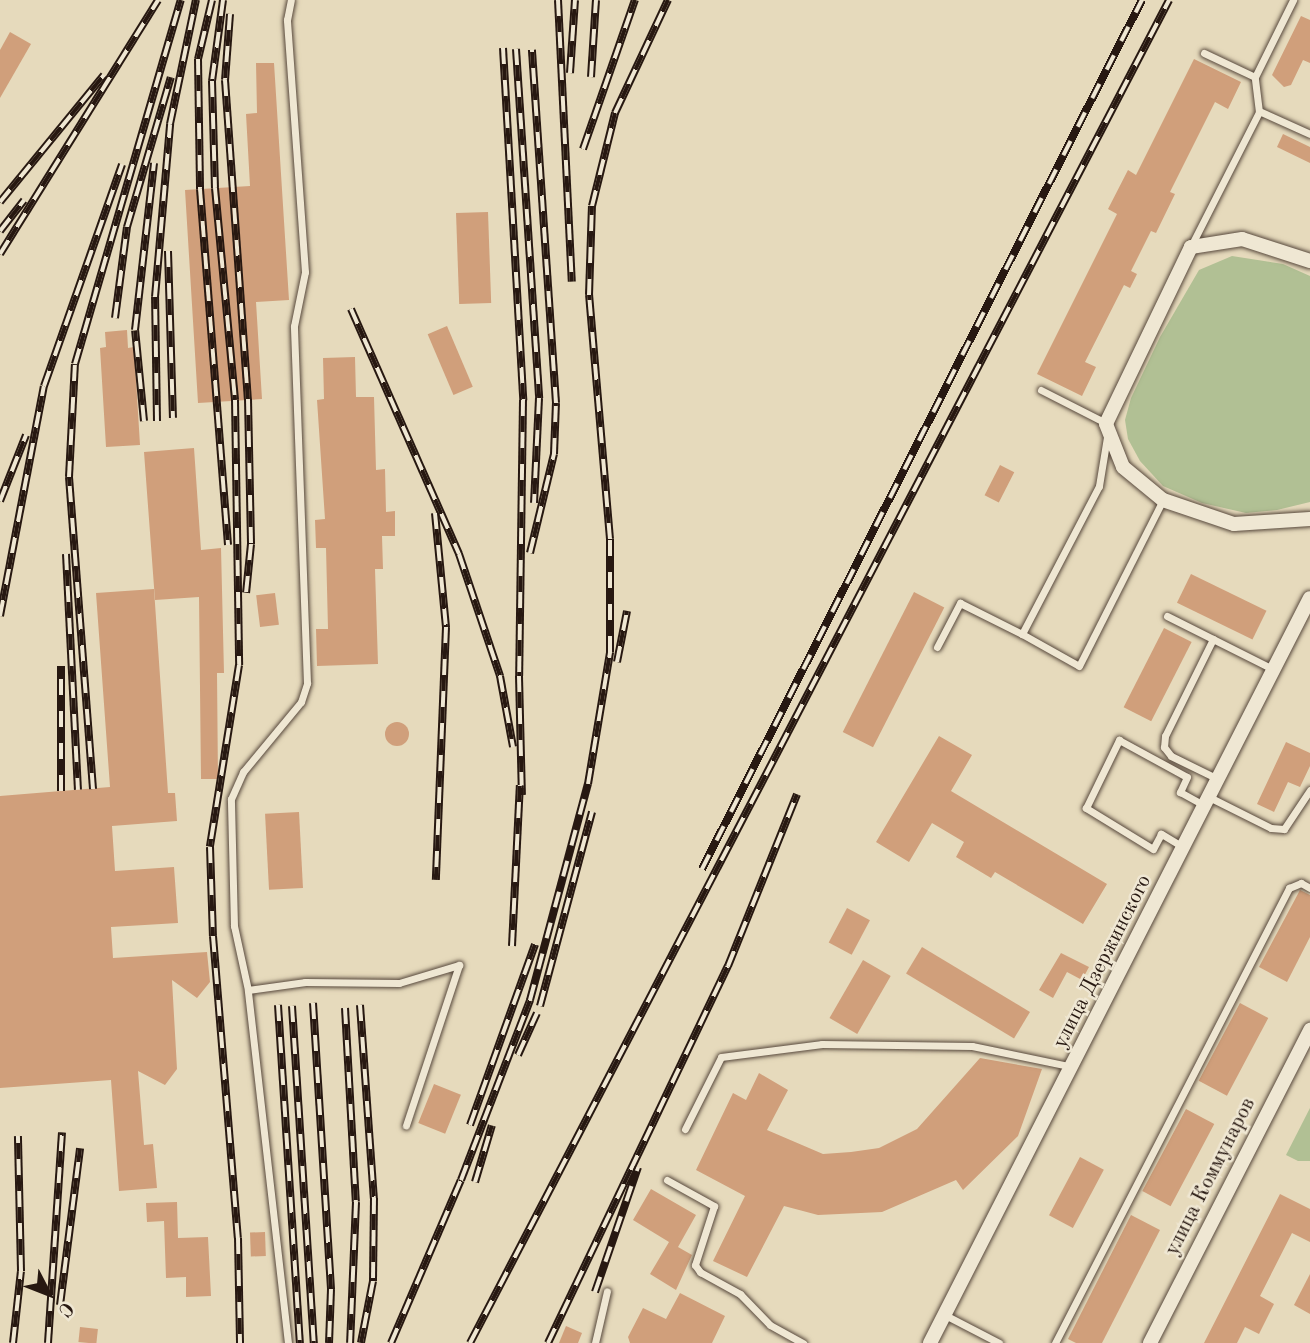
<!DOCTYPE html>
<meta charset="utf-8">
<style>
body{margin:0}
#map{position:relative;width:1310px;height:1343px;overflow:hidden;background:#e6dabc;font-family:"Old Standard TT",serif}
div>[style]{position:absolute}
[style*='--x']{left:calc(var(--x)*1px);top:calc(var(--y)*1px);width:calc(var(--w)*1px);rotate:calc(var(--a)*1deg)}
.green>*{inset:0;background:#b1c094}
.building>*{inset:0;background:#d09f7b;transform-origin:0 0}
.round{border-radius:50%}
.roads{filter:drop-shadow(0 0 2px #57483c) drop-shadow(0 0 2px #57483c)}
.service>*{height:7px;margin:-3.5px;padding:0 3.5px;transform-origin:3.5px;border-radius:3.5px;background:#efe7d3}
.minor>*{height:14px;margin:-7px;padding:0 7px;transform-origin:7px;border-radius:7px;background:#efe7d3}
.rail>*{height:8px;margin-top:-4px;transform-origin:0;background:repeating-linear-gradient(90deg,#efe7d3 0 16px,#271811 0 32px);box-sizing:border-box;border-block:2px solid #271811}
span{translate:-50% -50%;white-space:nowrap;text-align:center;line-height:1.15;-webkit-text-stroke:5px #efe7d3;paint-order:stroke}
.street-label{font-size:21px;color:#271811}
.north{position:absolute;left:14px;top:1259px;width:70px;height:70px;-webkit-text-stroke:5px #efe7d3;paint-order:stroke;rotate:132deg;font-size:19px;font-weight:700;line-height:28px;text-align:center;color:#271811}
.north::after{content:'';display:block;margin:auto;width:24px;height:32px;background:#271811;clip-path:polygon(50% 0,100% 100%,50% 72%,0 100%)}
</style>
<div id="map">
<div class="green">
<div style="clip-path:polygon(1232px 256px,1283px 264px,1310px 276px,1310px 502px,1277px 510px,1246px 513px,1202px 503px,1163px 486px,1140px 461px,1128px 439px,1125px 420px,1131px 398px,1160px 337px,1199px 270px)"></div>
<div style="clip-path:polygon(1310px 1108px,1310px 1161px,1298px 1161px,1286px 1155px)"></div>
</div>
<div class="building">
<div style="clip-path:polygon(1301px 16px,1310px 20px,1310px 63px,1303px 60px,1291px 85px,1284px 87px,1272px 75px)"></div>
<div style="clip-path:polygon(10px 32px,31px 44px,0 98px,0 50px)"></div>
<div style="clip-path:polygon(1194px 59px,1241px 82px,1228px 109px,1215px 102px,1170px 192px,1175px 194px,1156px 233px,1151px 231px,1131px 271px,1137px 274px,1130px 288px,1124px 285px,1085px 362px,1096px 367px,1082px 396px,1037px 374px,1117px 214px,1108px 209px,1128px 170px,1136px 175px)"></div>
<div style="clip-path:polygon(256px 63px,274px 63px,289px 300px,256px 302px,262px 399px,198px 403px,185px 190px,250px 186px,246px 114px,257px 113px)"></div>
<div style="clip-path:polygon(1283px 134px,1310px 147px,1310px 163px,1277px 147px)"></div>
<div style="left:488px;top:212px;width:91px;height:32px;rotate:88deg"></div>
<div style="left:447px;top:326px;width:66px;height:21px;rotate:67deg"></div>
<div style="clip-path:polygon(127px 330px,128px 348px,134px 347px,140px 445px,106px 447px,100px 348px,106px 347px,105px 332px)"></div>
<div style="clip-path:polygon(355px 357px,356px 397px,374px 397px,376px 470px,385px 469px,386px 512px,395px 511px,395px 536px,382px 536px,383px 569px,375px 569px,378px 664px,317px 666px,316px 629px,328px 629px,326px 548px,316px 548px,315px 520px,325px 519px,317px 400px,324px 399px,323px 358px)"></div>
<div style="clip-path:polygon(194px 448px,201px 550px,221px 548px,224px 673px,217px 673px,218px 779px,201px 779px,199px 597px,155px 600px,144px 452px)"></div>
<div style="left:1000px;top:465px;width:16px;height:34px;rotate:27deg"></div>
<div style="left:1191px;top:574px;width:84px;height:32px;rotate:26deg"></div>
<div style="clip-path:polygon(154px 589px,168px 793px,175px 793px,177px 821px,112px 826px,115px 871px,174px 867px,178px 923px,111px 927px,113px 958px,207px 952px,210px 982px,197px 998px,172px 980px,177px 1069px,165px 1085px,138px 1071px,144px 1145px,153px 1144px,157px 1188px,119px 1191px,111px 1080px,0 1088px,0 796px,110px 787px,96px 593px)"></div>
<div style="left:914px;top:592px;width:34px;height:157px;rotate:27deg"></div>
<div style="left:275px;top:593px;width:32px;height:19px;rotate:83deg"></div>
<div style="left:1164px;top:628px;width:31px;height:89px;rotate:27deg"></div>
<div class="round" style="left:385px;top:722px;width:24px;height:24px"></div>
<div style="clip-path:polygon(939px 736px,972px 755px,951px 791px,1107px 884px,1083px 924px,995px 872px,991px 878px,956px 857px,964px 842px,932px 823px,909px 862px,876px 842px)"></div>
<div style="clip-path:polygon(1286px 742px,1310px 753px,1310px 766px,1300px 787px,1288px 782px,1274px 812px,1257px 804px)"></div>
<div style="left:299px;top:812px;width:76px;height:34px;rotate:87deg"></div>
<div style="clip-path:polygon(1300px 890px,1310px 895px,1310px 937px,1287px 982px,1259px 967px)"></div>
<div style="left:847px;top:908px;width:26px;height:39px;rotate:28deg"></div>
<div style="left:922px;top:947px;width:126px;height:31px;rotate:31deg"></div>
<div style="clip-path:polygon(1061px 953px,1089px 967px,1082px 980px,1067px 972px,1053px 998px,1039px 990px)"></div>
<div style="left:863px;top:960px;width:32px;height:67px;rotate:30deg"></div>
<div style="left:1240px;top:1003px;width:32px;height:88px;rotate:28deg"></div>
<div style="clip-path:polygon(980px 1058px,1042px 1069px,1018px 1136px,963px 1190px,956px 1180px,882px 1212px,818px 1215px,784px 1206px,747px 1277px,713px 1261px,745px 1196px,696px 1170px,733px 1093px,746px 1100px,759px 1073px,788px 1090px,767px 1130px,823px 1154px,851px 1152px,879px 1148px,917px 1129px)"></div>
<div style="left:434px;top:1084px;width:29px;height:42px;rotate:22deg"></div>
<div style="left:1186px;top:1109px;width:32px;height:93px;rotate:28deg"></div>
<div style="left:1080px;top:1157px;width:27px;height:66px;rotate:28deg"></div>
<div style="clip-path:polygon(651px 1189px,696px 1215px,678px 1247px,692px 1255px,676px 1290px,650px 1274px,669px 1242px,633px 1220px)"></div>
<div style="clip-path:polygon(1280px 1194px,1310px 1209px,1310px 1242px,1292px 1233px,1260px 1296px,1274px 1304px,1259px 1334px,1245px 1327px,1237px 1343px,1204px 1343px)"></div>
<div style="clip-path:polygon(177px 1202px,178px 1238px,208px 1237px,211px 1296px,186px 1297px,186px 1277px,166px 1278px,164px 1221px,147px 1222px,146px 1203px)"></div>
<div style="clip-path:polygon(1131px 1215px,1160px 1230px,1102px 1343px,1076px 1343px,1068px 1339px)"></div>
<div style="left:265px;top:1232px;width:24px;height:15px;rotate:88deg"></div>
<div style="clip-path:polygon(1310px 1274px,1310px 1314px,1294px 1305px)"></div>
<div style="clip-path:polygon(680px 1293px,725px 1316px,712px 1343px,630px 1343px,628px 1337px,643px 1308px,666px 1319px)"></div>
<div style="clip-path:polygon(566px 1326px,582px 1333px,578px 1343px,559px 1343px)"></div>
<div style="left:80px;top:1327px;width:18px;height:15px;rotate:6deg"></div>
</div>
<div class="roads">
<div class="service">
<div style="--x:1204;--y:53;--w:56;--a:25.2"></div>
<div style="--x:1259;--y:111;--w:56;--a:24.3"></div>
<div style="--x:1191;--y:246;--w:150;--a:-63.1"></div>
<div style="--x:1259;--y:112;--w:35;--a:-97"></div>
<div style="--x:1255;--y:77;--w:86;--a:-63.7"></div>
<div style="--x:1041;--y:390;--w:73;--a:26.9"></div>
<div style="--x:1107;--y:437;--w:50;--a:99.3"></div>
<div style="--x:1099;--y:486;--w:167;--a:117.5"></div>
<div style="--x:1022;--y:634;--w:65;--a:29.3"></div>
<div style="--x:1079;--y:666;--w:186;--a:-63.2"></div>
<div style="--x:1167;--y:616;--w:119;--a:26.6"></div>
<div style="--x:1213;--y:639;--w:108;--a:116.3"></div>
<div style="--x:1165;--y:736;--w:11;--a:95"></div>
<div style="--x:1164;--y:747;--w:11;--a:52"></div>
<div style="--x:1171;--y:756;--w:52;--a:26.1"></div>
<div style="--x:937;--y:647;--w:50;--a:-62.4"></div>
<div style="--x:960;--y:603;--w:69;--a:26.6"></div>
<div style="--x:1209;--y:797;--w:69;--a:26.6"></div>
<div style="--x:1271;--y:828;--w:13;--a:4"></div>
<div style="--x:1284;--y:829;--w:47;--a:-56.3"></div>
<div style="--x:1183;--y:847;--w:26;--a:-149"></div>
<div style="--x:1161;--y:834;--w:17;--a:118"></div>
<div style="--x:1153;--y:849;--w:79;--a:-148.5"></div>
<div style="--x:1086;--y:808;--w:76;--a:-64.1"></div>
<div style="--x:1119;--y:740;--w:77;--a:28.6"></div>
<div style="--x:1187;--y:777;--w:17;--a:115"></div>
<div style="--x:1180;--y:792;--w:29;--a:29"></div>
<div style="--x:248;--y:990;--w:58;--a:-8"></div>
<div style="--x:305;--y:982;--w:94;--a:0.6"></div>
<div style="--x:399;--y:983;--w:63;--a:-16.7"></div>
<div style="--x:459;--y:965;--w:169;--a:108.3"></div>
<div style="--x:685;--y:1129;--w:80;--a:-63.4"></div>
<div style="--x:721;--y:1057;--w:102;--a:-7.3"></div>
<div style="--x:822;--y:1044;--w:150;--a:0.8"></div>
<div style="--x:972;--y:1046;--w:103;--a:11.7"></div>
<div style="--x:667;--y:1180;--w:54;--a:29"></div>
<div style="--x:714;--y:1206;--w:62;--a:107.9"></div>
<div style="--x:695;--y:1265;--w:9;--a:54"></div>
<div style="--x:700;--y:1272;--w:46;--a:28.8"></div>
<div style="--x:740;--y:1294;--w:43;--a:45.9"></div>
<div style="--x:770;--y:1325;--w:38;--a:29"></div>
<div style="--x:945;--y:1315;--w:61;--a:27.4"></div>
<div style="--x:288;--y:1343;--w:355;--a:-96.5"></div>
<div style="--x:248;--y:990;--w:66;--a:-102.3"></div>
<div style="--x:234;--y:926;--w:127;--a:-91.4"></div>
<div style="--x:231;--y:799;--w:30;--a:-66"></div>
<div style="--x:243;--y:772;--w:91;--a:-50.4"></div>
<div style="--x:301;--y:702;--w:20;--a:-72"></div>
<div style="--x:307;--y:683;--w:357;--a:-92.1"></div>
<div style="--x:294;--y:326;--w:55;--a:-78.5"></div>
<div style="--x:305;--y:272;--w:253;--a:-94.1"></div>
<div style="--x:287;--y:20;--w:20;--a:-79"></div>
<div style="--x:595;--y:1343;--w:53;--a:-77"></div>
<div style="--x:1055;--y:1343;--w:512;--a:-62.78"></div>
<div style="--x:1289;--y:888;--w:13;--a:-23"></div>
<div style="--x:1301;--y:883;--w:10;--a:29"></div>
</div>
<div class="minor">
<div style="--x:1310;--y:261;--w:71;--a:-162.1"></div>
<div style="--x:1242;--y:239;--w:52;--a:171.1"></div>
<div style="--x:1191;--y:247;--w:196;--a:115.7"></div>
<div style="--x:1106;--y:424;--w:46;--a:68.4"></div>
<div style="--x:1123;--y:467;--w:52;--a:39.5"></div>
<div style="--x:1163;--y:500;--w:75;--a:18.7"></div>
<div style="--x:1234;--y:524;--w:76;--a:-3.8"></div>
<div style="--x:930;--y:1343;--w:836;--a:-62.98"></div>
<div style="--x:1150;--y:1343;--w:352;--a:-62.9"></div>
</div>
</div>
<div class="rail">
<div style="--x:212;--y:0;--w:61;--a:103.3"></div>
<div style="--x:198;--y:59;--w:130;--a:89.1"></div>
<div style="--x:200;--y:189;--w:357;--a:85.5"></div>
<div style="--x:223;--y:0;--w:82;--a:97.7"></div>
<div style="--x:212;--y:81;--w:107;--a:88.4"></div>
<div style="--x:215;--y:188;--w:213;--a:84.6"></div>
<div style="--x:235;--y:400;--w:265;--a:89.1"></div>
<div style="--x:239;--y:665;--w:184;--a:99.1"></div>
<div style="--x:210;--y:847;--w:89;--a:88.1"></div>
<div style="--x:213;--y:936;--w:303;--a:85.3"></div>
<div style="--x:238;--y:1238;--w:105;--a:88.9"></div>
<div style="--x:558;--y:0;--w:282;--a:87.2"></div>
<div style="--x:230;--y:14;--w:66;--a:94.3"></div>
<div style="--x:225;--y:80;--w:320;--a:85.9"></div>
<div style="--x:248;--y:399;--w:145;--a:88.8"></div>
<div style="--x:251;--y:544;--w:49;--a:95.8"></div>
<div style="--x:503;--y:48;--w:353;--a:86.7"></div>
<div style="--x:523;--y:400;--w:276;--a:90.8"></div>
<div style="--x:519;--y:676;--w:119;--a:88.6"></div>
<div style="--x:516;--y:49;--w:350;--a:86.2"></div>
<div style="--x:539;--y:398;--w:105;--a:92.7"></div>
<div style="--x:570;--y:73;--w:73;--a:-86.1"></div>
<div style="--x:591;--y:77;--w:77;--a:-86.3"></div>
<div style="--x:583;--y:149;--w:158;--a:-70.8"></div>
<div style="--x:0;--y:202;--w:164;--a:-50.7"></div>
<div style="--x:0;--y:231;--w:39;--a:-52"></div>
<div style="--x:168;--y:251;--w:167;--a:88.3"></div>
<div style="--x:0;--y:254;--w:299;--a:-58.1"></div>
<div style="--x:351;--y:309;--w:268;--a:66.2"></div>
<div style="--x:459;--y:554;--w:129;--a:71.4"></div>
<div style="--x:500;--y:676;--w:72;--a:79.6"></div>
<div style="--x:115;--y:318;--w:92;--a:-82.5"></div>
<div style="--x:127;--y:227;--w:156;--a:-73.7"></div>
<div style="--x:144;--y:421;--w:91;--a:-95.6"></div>
<div style="--x:135;--y:330;--w:168;--a:-83.5"></div>
<div style="--x:157;--y:421;--w:124;--a:-90.9"></div>
<div style="--x:155;--y:297;--w:174;--a:-85"></div>
<div style="--x:170;--y:124;--w:127;--a:-78.2"></div>
<div style="--x:0;--y:501;--w:71;--a:-68.5"></div>
<div style="--x:435;--y:513;--w:115;--a:84.5"></div>
<div style="--x:446;--y:627;--w:253;--a:92.3"></div>
<div style="--x:530;--y:553;--w:102;--a:-76.4"></div>
<div style="--x:554;--y:454;--w:51;--a:-87.8"></div>
<div style="--x:556;--y:403;--w:354;--a:-93.9"></div>
<div style="--x:66;--y:554;--w:236;--a:87.1"></div>
<div style="--x:0;--y:616;--w:234;--a:-79.2"></div>
<div style="--x:44;--y:386;--w:235;--a:-70.6"></div>
<div style="--x:617;--y:662;--w:52;--a:-78.9"></div>
<div style="--x:93;--y:789;--w:313;--a:-94.4"></div>
<div style="--x:69;--y:477;--w:113;--a:-87"></div>
<div style="--x:75;--y:364;--w:379;--a:-73.8"></div>
<div style="--x:61;--y:791;--w:125;--a:-90"></div>
<div style="--x:702;--y:869;--w:974;--a:-63.15"></div>
<div style="--x:512;--y:946;--w:161;--a:-87.2"></div>
<div style="--x:313;--y:1003;--w:287;--a:86.4"></div>
<div style="--x:331;--y:1289;--w:54;--a:92.1"></div>
<div style="--x:278;--y:1005;--w:339;--a:86.3"></div>
<div style="--x:360;--y:1005;--w:194;--a:85.9"></div>
<div style="--x:374;--y:1198;--w:83;--a:90.7"></div>
<div style="--x:373;--y:1281;--w:63;--a:101"></div>
<div style="--x:292;--y:1006;--w:338;--a:86.3"></div>
<div style="--x:540;--y:1006;--w:201;--a:-75"></div>
<div style="--x:345;--y:1008;--w:194;--a:86.8"></div>
<div style="--x:356;--y:1202;--w:141;--a:92.4"></div>
<div style="--x:518;--y:1055;--w:46;--a:-65.7"></div>
<div style="--x:470;--y:1125;--w:192;--a:-70.2"></div>
<div style="--x:475;--y:1182;--w:59;--a:-73.4"></div>
<div style="--x:595;--y:1292;--w:132;--a:-71"></div>
<div style="--x:60;--y:1305;--w:158;--a:-82.7"></div>
<div style="--x:13;--y:1343;--w:72;--a:-83.7"></div>
<div style="--x:21;--y:1271;--w:135;--a:-91.3"></div>
<div style="--x:48;--y:1343;--w:211;--a:-86.2"></div>
<div style="--x:391;--y:1343;--w:177;--a:-66.8"></div>
<div style="--x:461;--y:1180;--w:193;--a:-69"></div>
<div style="--x:530;--y:1000;--w:224;--a:-75"></div>
<div style="--x:588;--y:784;--w:134;--a:-80.5"></div>
<div style="--x:610;--y:652;--w:113;--a:-90"></div>
<div style="--x:610;--y:539;--w:245;--a:-94.9"></div>
<div style="--x:589;--y:295;--w:89;--a:-88.1"></div>
<div style="--x:592;--y:206;--w:96;--a:-76.1"></div>
<div style="--x:615;--y:113;--w:125;--a:-64.9"></div>
<div style="--x:470;--y:1343;--w:1514;--a:-62.5"></div>
<div style="--x:548;--y:1343;--w:418;--a:-64.5"></div>
<div style="--x:728;--y:966;--w:185;--a:-68.1"></div>
</div>
<div class="street-label">
<span style="left:1103px;top:962px;rotate:-63deg">улица Дзержинского</span>
<span style="left:1211px;top:1177px;rotate:-63deg">улица Коммунаров</span>
</div>
<div class="north">С</div>
</div>
